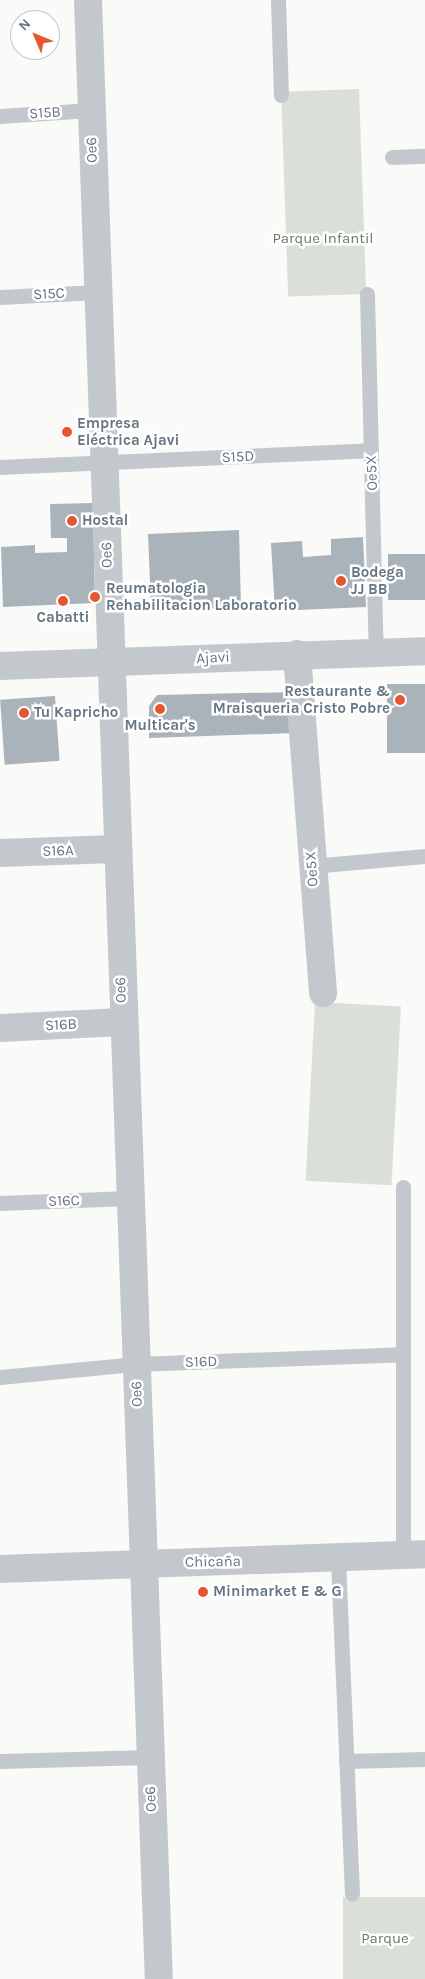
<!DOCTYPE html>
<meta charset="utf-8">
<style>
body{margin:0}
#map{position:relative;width:425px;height:1979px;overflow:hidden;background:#fafaf8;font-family:Karla,sans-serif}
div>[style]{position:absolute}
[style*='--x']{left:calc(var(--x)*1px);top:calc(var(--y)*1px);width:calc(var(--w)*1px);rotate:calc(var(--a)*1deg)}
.green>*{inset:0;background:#dadfd7;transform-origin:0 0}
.building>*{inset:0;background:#aab3b9;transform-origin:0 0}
.service>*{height:15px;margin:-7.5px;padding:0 7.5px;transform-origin:7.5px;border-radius:7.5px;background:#c3c8cc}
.minor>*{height:28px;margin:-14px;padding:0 14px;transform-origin:14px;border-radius:14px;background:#c3c8cc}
.tertiary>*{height:28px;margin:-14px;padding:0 14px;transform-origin:14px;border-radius:14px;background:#c3c8cc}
.dots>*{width:14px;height:14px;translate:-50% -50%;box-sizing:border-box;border:2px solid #fff;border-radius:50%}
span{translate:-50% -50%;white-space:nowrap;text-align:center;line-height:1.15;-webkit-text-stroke:5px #fff;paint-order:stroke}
.street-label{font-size:15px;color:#657683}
.park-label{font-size:15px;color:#687a64}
.poi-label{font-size:15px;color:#657683;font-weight:700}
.left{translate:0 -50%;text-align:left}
.right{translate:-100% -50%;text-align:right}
.north{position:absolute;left:10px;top:10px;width:50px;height:50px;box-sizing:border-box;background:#fff;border:1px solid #c1c8cd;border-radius:50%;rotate:315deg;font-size:14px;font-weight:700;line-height:20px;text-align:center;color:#657683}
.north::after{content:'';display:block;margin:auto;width:18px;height:22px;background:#e4572e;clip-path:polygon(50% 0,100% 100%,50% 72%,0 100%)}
</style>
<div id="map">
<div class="green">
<div style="left:359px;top:89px;width:205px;height:78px;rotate:88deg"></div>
<div style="left:315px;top:1002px;width:86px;height:179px;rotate:3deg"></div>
<div style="left:425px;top:1897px;width:82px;height:82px;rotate:90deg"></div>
</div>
<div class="building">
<div style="clip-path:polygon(93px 503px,95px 603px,3px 607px,1px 547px,35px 545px,35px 553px,67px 552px,67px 538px,51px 538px,50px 504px)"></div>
<div style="clip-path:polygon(239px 530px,241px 608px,156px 610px,151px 606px,148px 534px)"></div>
<div style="clip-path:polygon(363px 537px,366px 607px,275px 611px,271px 543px,302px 541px,303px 557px,331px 555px,331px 539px)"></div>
<div style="left:388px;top:554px;width:37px;height:46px"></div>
<div style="left:387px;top:684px;width:38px;height:69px"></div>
<div style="clip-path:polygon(295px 692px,296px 733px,149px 738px,149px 706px,157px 695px)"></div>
<div style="left:55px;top:696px;width:65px;height:55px;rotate:86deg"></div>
</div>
<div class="service">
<div style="--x:278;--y:0;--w:95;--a:88.2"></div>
<div style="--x:0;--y:116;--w:91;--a:-3.8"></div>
<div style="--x:392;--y:157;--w:33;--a:-2"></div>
<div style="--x:367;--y:294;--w:358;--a:88.6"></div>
<div style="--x:0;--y:297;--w:98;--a:-2.9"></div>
<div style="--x:0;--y:467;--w:371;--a:-2.6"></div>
<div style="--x:311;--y:866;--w:114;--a:-5"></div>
<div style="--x:0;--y:1203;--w:129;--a:-2.2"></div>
<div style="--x:0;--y:1377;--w:137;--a:-5.5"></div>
<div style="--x:136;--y:1364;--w:267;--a:-2.1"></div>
<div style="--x:403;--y:1554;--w:367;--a:-90"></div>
<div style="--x:338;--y:1560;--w:334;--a:87.6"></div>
<div style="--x:0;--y:1761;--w:149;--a:-1.5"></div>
<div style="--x:346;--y:1761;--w:79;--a:-1.5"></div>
</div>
<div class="minor">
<div style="--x:88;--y:0;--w:1980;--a:87.95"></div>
<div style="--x:297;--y:654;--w:340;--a:85.6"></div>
<div style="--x:0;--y:853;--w:116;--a:-2"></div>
<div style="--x:0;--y:1028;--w:122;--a:-2.8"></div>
<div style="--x:0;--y:1569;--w:425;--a:-2"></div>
</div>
<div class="tertiary">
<div style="--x:0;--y:666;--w:425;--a:-2"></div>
</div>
<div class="dots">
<div style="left:67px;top:432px;background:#e4572e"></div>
<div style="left:72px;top:521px;background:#e4572e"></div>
<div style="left:341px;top:581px;background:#e4572e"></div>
<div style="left:95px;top:597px;background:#e4572e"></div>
<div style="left:63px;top:601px;background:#e4572e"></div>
<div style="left:400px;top:700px;background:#e4572e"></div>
<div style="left:160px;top:709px;background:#e4572e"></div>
<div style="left:24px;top:713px;background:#e4572e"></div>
<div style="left:203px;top:1592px;background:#e4572e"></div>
</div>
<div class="street-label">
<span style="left:45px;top:113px;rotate:-4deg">S15B</span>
<span style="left:92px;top:150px;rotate:-92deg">Oe6</span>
<span style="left:49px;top:294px;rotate:-3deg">S15C</span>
<span style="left:238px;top:457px;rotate:-3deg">S15D</span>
<span style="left:372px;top:473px;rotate:-92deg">Oe5X</span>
<span style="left:107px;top:555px;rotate:-91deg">Oe6</span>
<span style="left:213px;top:658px;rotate:-3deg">Ajavi</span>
<span style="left:58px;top:851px;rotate:-2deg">S16A</span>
<span style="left:312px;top:869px;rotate:-94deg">Oe5X</span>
<span style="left:121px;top:990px;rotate:-92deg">Oe6</span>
<span style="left:61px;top:1025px;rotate:-3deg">S16B</span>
<span style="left:64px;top:1201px;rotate:-2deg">S16C</span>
<span style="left:201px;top:1362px;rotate:-2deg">S16D</span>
<span style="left:137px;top:1394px;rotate:-92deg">Oe6</span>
<span style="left:213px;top:1562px;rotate:-1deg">Chicaña</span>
<span style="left:151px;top:1799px;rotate:-93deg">Oe6</span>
</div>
<div class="park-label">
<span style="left:323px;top:239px">Parque Infantil</span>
<span style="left:385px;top:1939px">Parque</span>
</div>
<div class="poi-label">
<span class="left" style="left:77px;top:432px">Empresa<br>Eléctrica Ajavi</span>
<span class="left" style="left:82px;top:521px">Hostal</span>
<span class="left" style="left:351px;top:581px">Bodega<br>JJ BB</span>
<span class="left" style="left:106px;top:597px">Reumatologia<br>Rehabilitacion Laboratorio</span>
<span style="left:63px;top:618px">Cabatti</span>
<span class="right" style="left:390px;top:700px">Restaurante &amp;<br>Mraisqueria Cristo Pobre</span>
<span class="left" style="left:34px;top:713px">Tu Kapricho</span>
<span style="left:160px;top:726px">Multicar's</span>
<span class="left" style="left:213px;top:1592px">Minimarket E &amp; G</span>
</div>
<div class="north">N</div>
</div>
